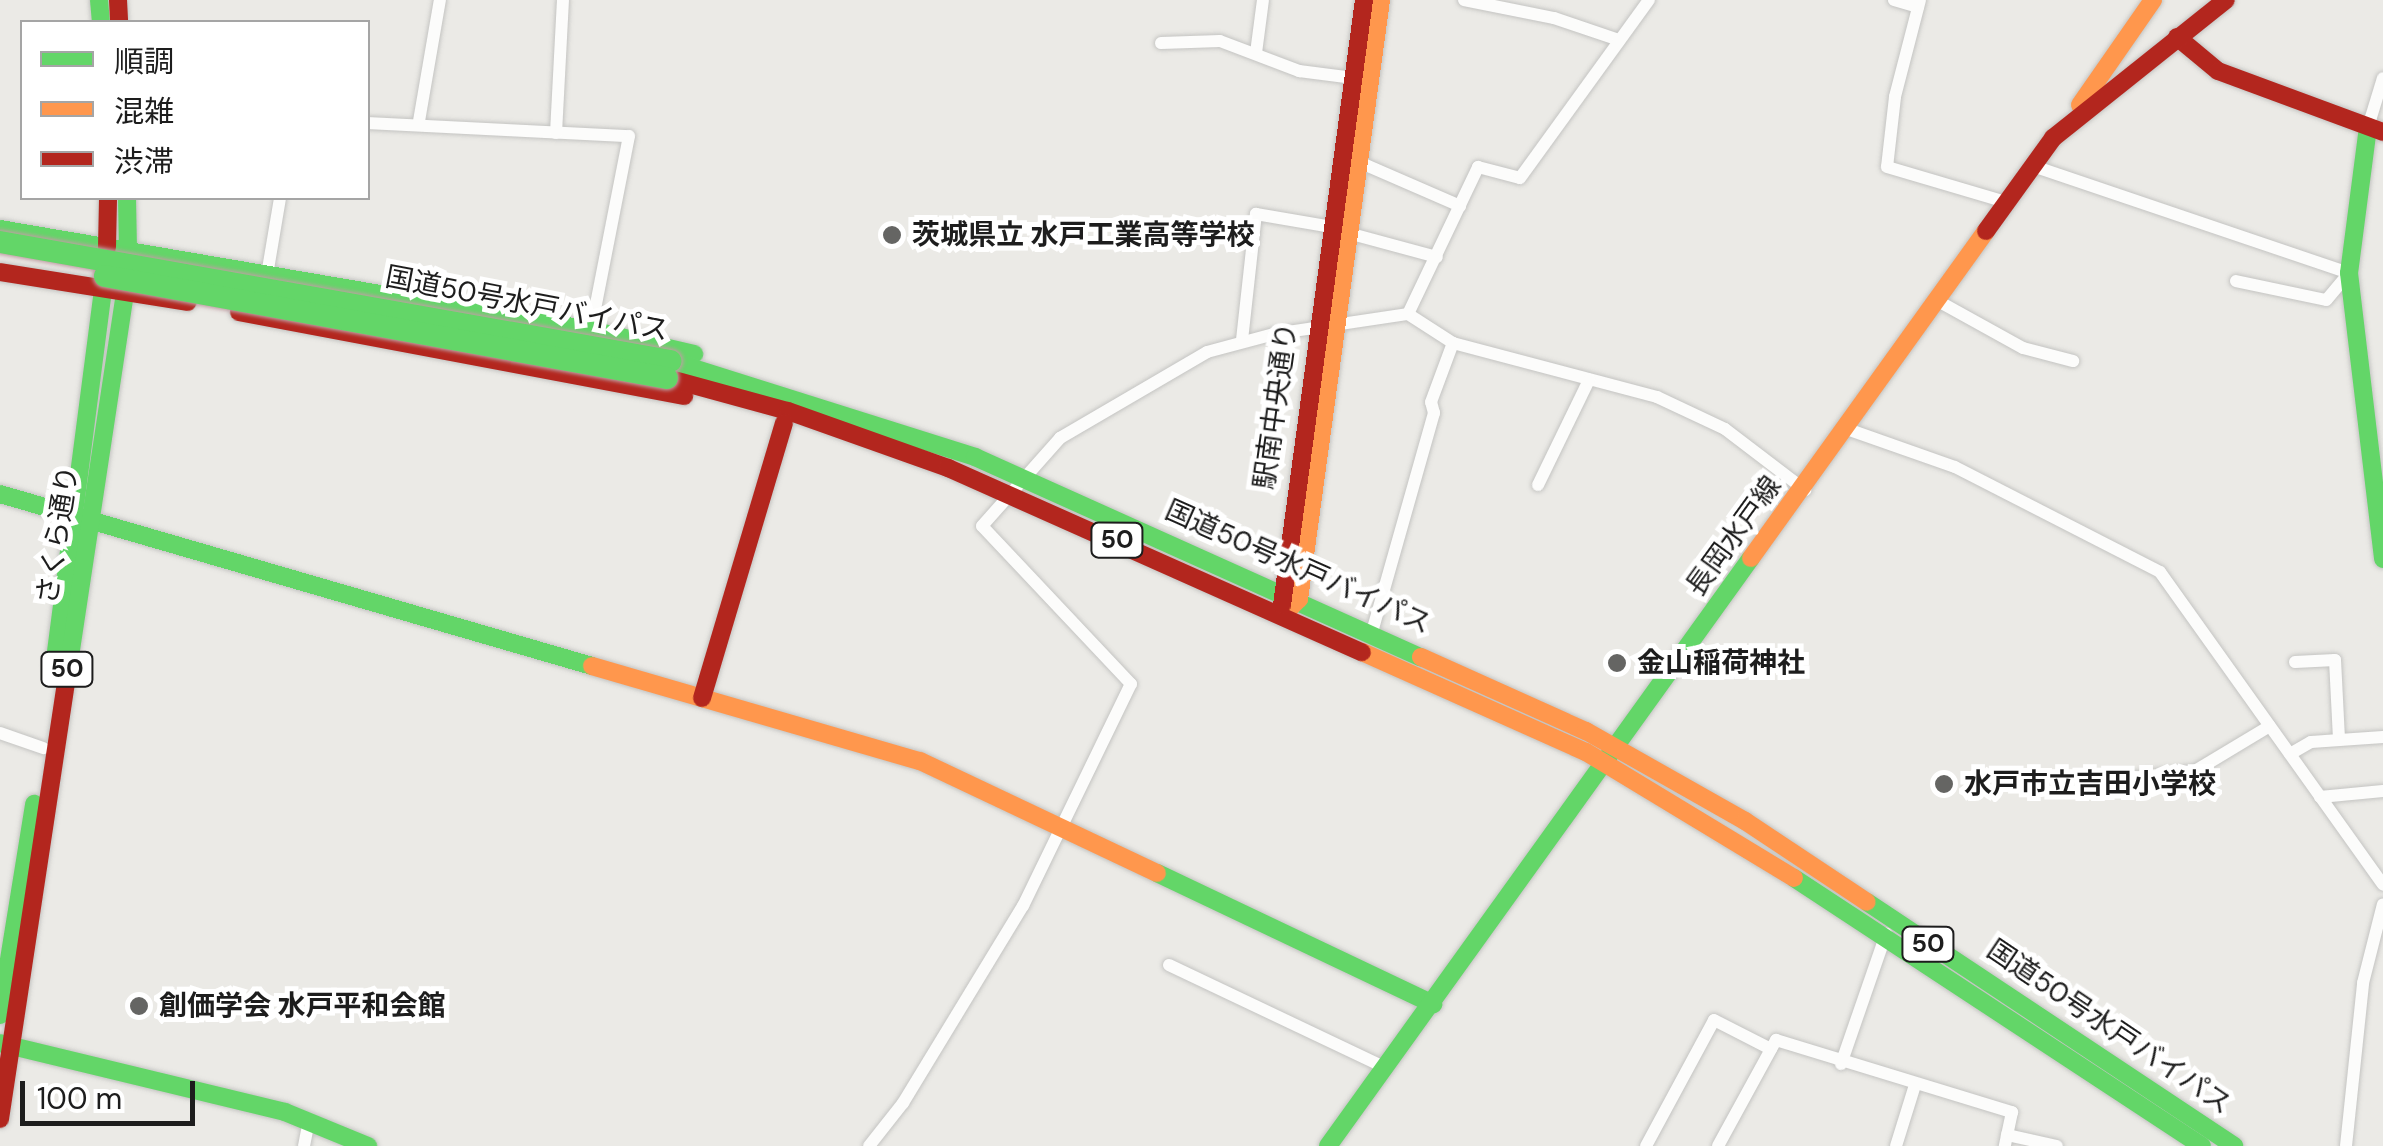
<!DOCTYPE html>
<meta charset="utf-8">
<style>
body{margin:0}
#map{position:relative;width:2383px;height:1146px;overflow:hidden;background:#ebeae6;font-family:"DM Sans","Noto Sans JP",sans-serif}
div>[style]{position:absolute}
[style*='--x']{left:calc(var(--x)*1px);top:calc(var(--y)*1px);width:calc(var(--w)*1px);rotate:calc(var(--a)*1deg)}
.roads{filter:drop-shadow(0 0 2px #c4c4c2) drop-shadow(0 0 2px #c4c4c2)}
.street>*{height:12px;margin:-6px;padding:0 6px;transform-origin:6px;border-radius:6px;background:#fcfcfb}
.fast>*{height:18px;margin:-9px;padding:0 9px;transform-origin:9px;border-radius:9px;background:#63d668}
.slow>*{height:18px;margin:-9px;padding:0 9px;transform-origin:9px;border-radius:9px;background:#ff974d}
.jam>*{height:18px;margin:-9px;padding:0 9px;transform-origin:9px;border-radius:9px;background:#b3261e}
.bridges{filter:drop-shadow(0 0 2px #c09ea4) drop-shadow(0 0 2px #c09ea4)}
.fast-bridge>*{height:22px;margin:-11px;padding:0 11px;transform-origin:11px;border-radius:11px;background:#63d668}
.dots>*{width:28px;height:28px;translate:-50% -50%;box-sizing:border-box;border:5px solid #fff;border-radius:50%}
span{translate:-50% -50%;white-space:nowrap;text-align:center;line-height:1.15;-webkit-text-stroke:10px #fff;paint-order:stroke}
.shield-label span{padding:2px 8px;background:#fff;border:2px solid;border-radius:8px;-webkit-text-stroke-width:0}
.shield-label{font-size:25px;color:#1d1d1d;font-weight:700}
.poi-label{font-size:28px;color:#1d1d1d;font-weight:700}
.left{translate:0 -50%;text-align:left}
.street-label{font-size:28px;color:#1d1d1d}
.legend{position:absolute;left:20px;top:20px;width:350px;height:180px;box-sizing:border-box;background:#fff;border:2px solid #a5a5a5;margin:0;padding:12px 18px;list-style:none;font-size:30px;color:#1d1d1d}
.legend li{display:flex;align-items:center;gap:20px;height:50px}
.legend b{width:50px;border:2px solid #a5a5a5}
.scale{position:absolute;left:20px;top:1081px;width:175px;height:45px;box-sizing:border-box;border:5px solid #1d1d1d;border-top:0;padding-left:12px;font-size:30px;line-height:35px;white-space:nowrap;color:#1d1d1d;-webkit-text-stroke:8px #fff;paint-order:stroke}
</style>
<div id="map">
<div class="roads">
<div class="street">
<div style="--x:1464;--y:0;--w:92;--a:11.3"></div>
<div style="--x:1554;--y:18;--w:69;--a:18.7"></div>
<div style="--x:1894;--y:0;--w:25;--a:16"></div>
<div style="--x:1920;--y:0;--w:100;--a:104.5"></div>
<div style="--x:1895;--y:97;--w:70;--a:96.5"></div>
<div style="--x:1887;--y:167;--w:124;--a:16.4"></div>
<div style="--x:1161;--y:43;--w:59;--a:-1.9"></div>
<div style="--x:1220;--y:41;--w:85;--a:20.8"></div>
<div style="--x:1299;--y:71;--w:55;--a:7.3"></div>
<div style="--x:1256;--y:53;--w:53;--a:-82.5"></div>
<div style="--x:419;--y:121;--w:123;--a:-80.2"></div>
<div style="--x:368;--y:123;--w:261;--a:2.9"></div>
<div style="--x:629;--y:136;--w:198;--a:101.1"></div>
<div style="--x:2368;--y:127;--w:51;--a:-73"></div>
<div style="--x:556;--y:133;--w:133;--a:-87"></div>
<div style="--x:1352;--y:159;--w:118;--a:23.5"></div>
<div style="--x:2033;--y:166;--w:334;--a:18.7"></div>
<div style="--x:2349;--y:273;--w:35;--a:130"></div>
<div style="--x:2326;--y:300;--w:92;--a:-168.1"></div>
<div style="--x:1348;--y:233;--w:92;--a:15.1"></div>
<div style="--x:267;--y:275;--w:78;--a:-80.4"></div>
<div style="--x:1938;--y:301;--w:97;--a:28.9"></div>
<div style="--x:2023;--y:348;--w:52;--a:14.6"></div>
<div style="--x:1408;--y:314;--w:54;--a:32.8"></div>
<div style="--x:1453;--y:343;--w:211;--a:14.8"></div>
<div style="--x:1657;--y:397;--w:75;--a:25.2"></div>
<div style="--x:1725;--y:429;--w:101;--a:37.3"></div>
<div style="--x:1242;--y:340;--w:127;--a:-83.7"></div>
<div style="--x:1256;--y:214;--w:77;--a:9.7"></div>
<div style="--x:1847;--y:429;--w:114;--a:19.4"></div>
<div style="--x:1955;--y:467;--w:230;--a:27.1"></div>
<div style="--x:2160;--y:572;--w:384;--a:54.5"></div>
<div style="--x:1538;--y:485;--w:117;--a:-64.1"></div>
<div style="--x:1372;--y:632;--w:228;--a:-74.2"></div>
<div style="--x:1434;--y:413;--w:11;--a:-105"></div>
<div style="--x:1431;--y:402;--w:63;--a:-69.6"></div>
<div style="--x:2295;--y:662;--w:40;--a:-2.9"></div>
<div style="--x:2335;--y:660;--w:80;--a:87.1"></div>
<div style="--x:0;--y:733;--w:46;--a:19.2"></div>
<div style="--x:2290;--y:754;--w:24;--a:-30"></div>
<div style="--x:2311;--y:742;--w:72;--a:-4"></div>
<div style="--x:2122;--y:779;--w:73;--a:-6.3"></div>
<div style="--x:2195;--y:771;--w:87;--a:-31"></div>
<div style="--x:2320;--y:797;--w:63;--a:-5.4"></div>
<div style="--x:1169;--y:965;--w:240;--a:25.4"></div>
<div style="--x:1841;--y:1064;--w:138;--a:-70.9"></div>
<div style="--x:2007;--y:1135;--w:51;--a:12.4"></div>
<div style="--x:304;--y:1146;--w:25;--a:-79"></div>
<div style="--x:869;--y:1146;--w:55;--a:-51.7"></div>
<div style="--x:903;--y:1103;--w:231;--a:-58.7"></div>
<div style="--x:1023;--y:906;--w:247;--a:-64.1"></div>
<div style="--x:1131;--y:684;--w:217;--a:-133.3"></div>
<div style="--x:982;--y:526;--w:118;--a:-48.4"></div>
<div style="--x:1060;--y:438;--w:170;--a:-30.3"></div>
<div style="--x:1207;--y:352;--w:69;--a:-15"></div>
<div style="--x:1274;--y:334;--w:135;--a:-8.5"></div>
<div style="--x:1408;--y:314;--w:163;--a:-64.5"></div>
<div style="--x:1478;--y:167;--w:43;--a:14.7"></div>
<div style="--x:1520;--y:178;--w:220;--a:-54.1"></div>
<div style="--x:1646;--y:1146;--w:143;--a:-61.6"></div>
<div style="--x:1714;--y:1020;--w:64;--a:27"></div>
<div style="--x:1718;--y:1146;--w:121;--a:-61.3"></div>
<div style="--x:1776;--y:1040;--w:247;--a:17"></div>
<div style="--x:2012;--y:1112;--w:35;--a:102"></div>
<div style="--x:1896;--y:1146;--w:64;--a:-72.7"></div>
<div style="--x:2346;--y:1146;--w:164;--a:-84"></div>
<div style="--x:2363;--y:983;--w:81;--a:-75.8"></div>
</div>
<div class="fast">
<div style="--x:99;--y:0;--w:22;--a:85"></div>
<div style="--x:2368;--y:127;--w:147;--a:97.4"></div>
<div style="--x:2349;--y:273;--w:288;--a:83.2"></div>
<div style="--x:127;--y:198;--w:53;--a:88.9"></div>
<div style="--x:0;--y:229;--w:600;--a:9.7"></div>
<div style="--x:591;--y:330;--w:106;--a:13.1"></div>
<div style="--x:671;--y:361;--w:319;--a:17.5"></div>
<div style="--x:975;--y:457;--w:489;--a:24.2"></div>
<div style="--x:0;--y:494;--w:616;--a:16.2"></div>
<div style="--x:54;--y:667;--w:396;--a:-82.6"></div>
<div style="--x:66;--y:683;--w:408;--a:-81.4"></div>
<div style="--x:1157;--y:873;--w:306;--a:25.4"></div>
<div style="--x:1794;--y:878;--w:488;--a:33.3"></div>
<div style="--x:1867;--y:902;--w:441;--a:33.6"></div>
<div style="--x:0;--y:1015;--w:214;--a:-80.8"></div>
<div style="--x:0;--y:1043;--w:293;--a:13.6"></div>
<div style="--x:285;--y:1112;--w:90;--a:22.3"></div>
<div style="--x:1328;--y:1146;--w:724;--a:-54.27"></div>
</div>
<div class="slow">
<div style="--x:2080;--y:105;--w:128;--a:-55.2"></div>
<div style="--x:1751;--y:558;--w:403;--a:-54.3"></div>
<div style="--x:1291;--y:607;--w:11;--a:-45"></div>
<div style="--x:1299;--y:599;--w:605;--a:-82.2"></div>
<div style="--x:1362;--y:652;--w:245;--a:24.1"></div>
<div style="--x:1586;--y:752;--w:243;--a:31.2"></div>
<div style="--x:1421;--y:657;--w:181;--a:24.2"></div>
<div style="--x:1586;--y:731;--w:183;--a:29.5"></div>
<div style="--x:1745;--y:821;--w:146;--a:33.6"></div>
<div style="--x:592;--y:666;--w:341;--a:16.2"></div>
<div style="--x:920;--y:761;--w:262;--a:25.3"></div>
</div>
<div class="jam">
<div style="--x:118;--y:0;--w:22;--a:87"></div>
<div style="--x:2177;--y:37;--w:53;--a:39.7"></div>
<div style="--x:2218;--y:71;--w:176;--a:20.3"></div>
<div style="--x:1986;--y:231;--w:115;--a:-54.2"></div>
<div style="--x:2053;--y:138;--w:221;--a:-38.6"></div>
<div style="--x:107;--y:247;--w:49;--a:-88.8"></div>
<div style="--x:0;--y:272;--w:190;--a:9.1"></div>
<div style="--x:239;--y:312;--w:453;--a:10.7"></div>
<div style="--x:667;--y:378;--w:125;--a:15.3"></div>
<div style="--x:788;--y:411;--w:170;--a:19.6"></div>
<div style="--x:948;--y:468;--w:453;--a:24"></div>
<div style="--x:1282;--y:605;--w:611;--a:-82.28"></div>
<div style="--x:702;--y:698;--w:287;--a:-73.4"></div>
<div style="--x:0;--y:1119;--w:441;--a:-81.4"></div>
</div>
</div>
<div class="bridges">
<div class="fast-bridge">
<div style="--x:0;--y:242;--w:681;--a:10.06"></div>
<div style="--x:105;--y:276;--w:571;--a:10.29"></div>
</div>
</div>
<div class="dots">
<div style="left:892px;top:235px;background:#656563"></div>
<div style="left:1617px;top:663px;background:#656563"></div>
<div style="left:1944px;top:784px;background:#656563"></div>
<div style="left:139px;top:1006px;background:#656563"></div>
</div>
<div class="shield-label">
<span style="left:1117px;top:540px">50</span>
<span style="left:67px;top:669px">50</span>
<span style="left:1928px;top:944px">50</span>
</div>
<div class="poi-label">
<span class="left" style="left:912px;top:235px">茨城県立 水戸工業高等学校</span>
<span class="left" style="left:1637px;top:663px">金山稲荷神社</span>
<span class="left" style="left:1964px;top:784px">水戸市立吉田小学校</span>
<span class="left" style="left:159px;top:1006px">創価学会 水戸平和会館</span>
</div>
<div class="street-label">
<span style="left:527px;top:304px;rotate:11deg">国道50号水戸バイパス</span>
<span style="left:1276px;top:406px;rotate:-82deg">駅南中央通り</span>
<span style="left:58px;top:535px;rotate:-81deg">さくら通り</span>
<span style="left:1734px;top:536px;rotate:-54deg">長岡水戸線</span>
<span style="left:1298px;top:567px;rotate:24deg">国道50号水戸バイパス</span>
<span style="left:2109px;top:1027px;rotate:34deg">国道50号水戸バイパス</span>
</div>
<ul class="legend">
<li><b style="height:12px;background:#63d668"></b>順調</li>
<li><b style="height:12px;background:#ff974d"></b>混雑</li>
<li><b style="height:12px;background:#b3261e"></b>渋滞</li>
</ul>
<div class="scale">100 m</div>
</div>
